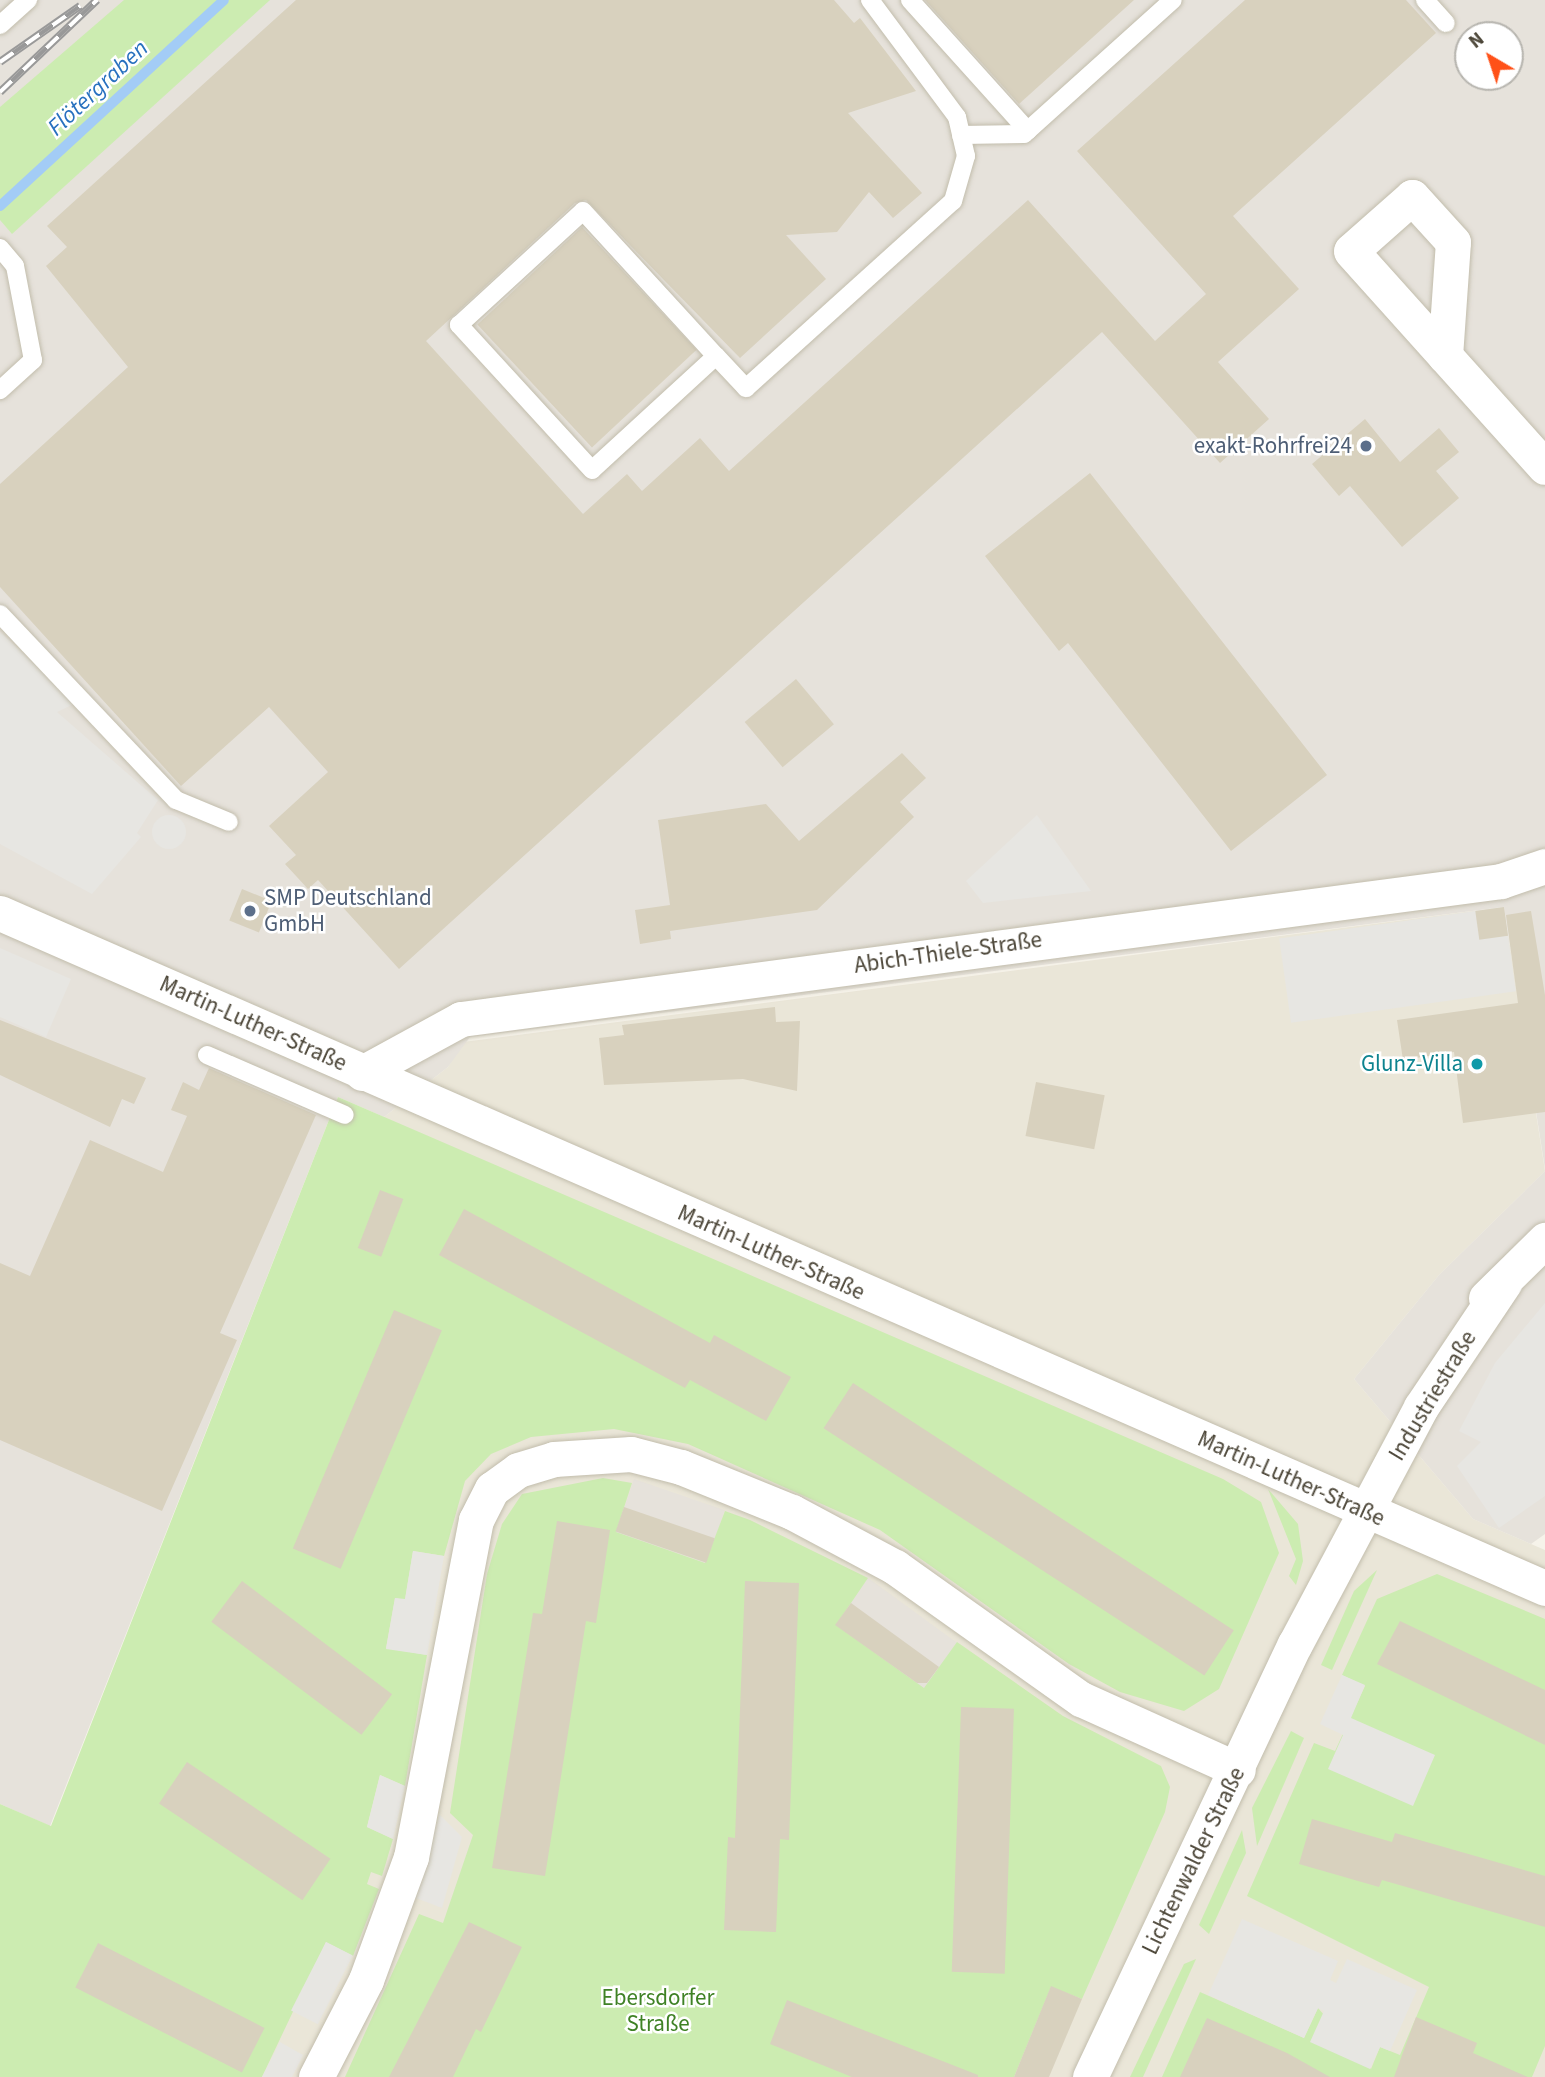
<!DOCTYPE html>
<meta charset="utf-8">
<style>
body{margin:0}
#map{position:relative;width:1545px;height:2077px;overflow:hidden;background:#f6f3ea;font-family:"Source Sans 3",sans-serif}
div>[style]{position:absolute}
[style*='--x']{left:calc(var(--x)*1px);top:calc(var(--y)*1px);width:calc(var(--w)*1px);rotate:calc(var(--a)*1deg)}
.residential>*{inset:0;background:#eae6d8}
.industrial>*{inset:0;background:#e6e2db;transform-origin:0 0}
.green>*{inset:0;background:#ccecb1}
.parking>*{inset:0;background:#e7e6e2;transform-origin:0 0}
.round{border-radius:50%}
.stream>*{height:10px;margin:-5px;padding:0 5px;transform-origin:5px;border-radius:5px;background:#a3ccf6}
.building>*{inset:0;background:#d8d1be;transform-origin:0 0}
.roads{filter:drop-shadow(0 0 2px #c2bdac) drop-shadow(0 0 2px #c2bdac)}
.service>*{height:18px;margin:-9px;padding:0 9px;transform-origin:9px;border-radius:9px;background:#fff}
.minor>*{height:35px;margin:-17.5px;padding:0 17.5px;transform-origin:17.5px;border-radius:17.5px;background:#fff}
.rail>*{height:8px;margin-top:-4px;transform-origin:0;background:repeating-linear-gradient(90deg,#fff 0 16px,#999 0 32px);box-sizing:border-box;border-block:2px solid #999}
.dots>*{width:19px;height:19px;translate:-50% -50%;box-sizing:border-box;border:4px solid #fff;border-radius:50%}
span{translate:-50% -50%;white-space:nowrap;text-align:center;line-height:1.15;-webkit-text-stroke:5px #fff;paint-order:stroke}
.service-label{font-size:23px;color:#4e5e75}
.right{translate:-100% -50%;text-align:right}
.left{translate:0 -50%;text-align:left}
.street-label{font-size:23px;color:#4b4537}
.culture-label{font-size:23px;color:#0d838f}
.park-label{font-size:23px;color:#3f8225}
.water-label{font-size:24px;color:#2871bf;font-style:italic}
.north{position:absolute;left:1454px;top:21px;width:70px;height:70px;box-sizing:border-box;background:#fff;border:2px solid #b7b5af;border-radius:50%;rotate:321deg;font-size:19px;font-weight:700;line-height:28px;text-align:center;color:#4b4537}
.north::after{content:'';display:block;margin:auto;width:24px;height:32px;background:#ff5118;clip-path:polygon(50% 0,100% 100%,50% 72%,0 100%)}
</style>
<div id="map">
<div class="residential">
<div style="clip-path:polygon(1504px 907px,1545px 1171px,1439px 1275px,1354px 1379px,1473px 1519px,1545px 1550px,1545px 2077px,17px 2077px,384px 1117px,448px 1067px,463px 1042px)"></div>
</div>
<div class="industrial">
<div style="clip-path:polygon(evenodd,0 0,1545px 0,1545px 1169px,1504px 907px,470px 1037px,448px 1067px,384px 1117px,338px 1097px,50px 1826px,0 1804px,0 0,1468px 35px,1510px 35px,1510px 77px,1468px 77px,1468px 35px)"></div>
<div style="clip-path:polygon(1545px 1171px,1545px 1534px,1531px 1544px,1473px 1519px,1354px 1379px,1439px 1275px)"></div>
<div style="left:634px;top:1479px;width:96px;height:56px;rotate:19deg"></div>
<div style="left:868px;top:1578px;width:110px;height:57px;rotate:36deg"></div>
</div>
<div class="green">
<div style="clip-path:polygon(124px 0,270px 0,12px 234px,0 220px,0 107px)"></div>
<div style="clip-path:polygon(338px 1097px,1223px 1479px,1261px 1502px,1279px 1553px,1219px 1689px,1184px 1711px,1120px 1692px,1069px 1664px,880px 1530px,688px 1444px,614px 1429px,531px 1437px,491px 1454px,465px 1481px,444px 1556px,413px 1551px,405px 1600px,395px 1598px,386px 1648px,427px 1655px,405px 1786px,380px 1775px,367px 1827px,393px 1839px,382px 1876px,371px 1872px,367px 1884px,379px 1889px,353px 1956px,326px 1942px,262px 2077px,0 2077px,0 1804px,51px 1826px)"></div>
<div style="clip-path:polygon(603px 1478px,632px 1483px,616px 1532px,705px 1563px,725px 1511px,750px 1520px,868px 1578px,836px 1625px,924px 1688px,957px 1642px,1063px 1716px,1161px 1766px,1170px 1787px,1165px 1812px,1082px 1999px,1051px 1987px,1014px 2077px,345px 2077px,419px 1914px,443px 1923px,473px 1835px,450px 1813px,487px 1574px,502px 1524px,522px 1494px)"></div>
<div style="clip-path:polygon(1268px 1489px,1298px 1524px,1303px 1561px,1296px 1585px,1289px 1576px,1296px 1559px)"></div>
<div style="clip-path:polygon(1377px 1570px,1332px 1670px,1321px 1665px,1354px 1591px)"></div>
<div style="clip-path:polygon(1437px 1574px,1545px 1619px,1545px 2046px,1532px 2077px,1162px 2077px,1200px 1992px,1304px 2038px,1318px 2008px,1371px 2069px,1380px 2047px,1400px 2055px,1429px 1987px,1247px 1896px,1314px 1743px,1335px 1751px,1365px 1686px,1342px 1675px,1377px 1599px)"></div>
<div style="clip-path:polygon(1291px 1731px,1304px 1738px,1257px 1846px,1252px 1808px)"></div>
<div style="clip-path:polygon(1242px 1830px,1246px 1853px,1209px 1934px,1199px 1925px)"></div>
<div style="clip-path:polygon(1196px 1959px,1143px 2077px,1130px 2077px,1184px 1964px)"></div>
</div>
<div class="parking">
<div style="clip-path:polygon(0 632px,76px 703px,57px 712px,158px 800px,137px 833px,141px 837px,92px 894px,0 844px)"></div>
<div class="round" style="left:152px;top:815px;width:34px;height:34px"></div>
<div style="clip-path:polygon(1037px 815px,1091px 891px,983px 903px,966px 881px)"></div>
<div style="left:1504px;top:907px;width:85px;height:227px;rotate:82deg"></div>
<div style="clip-path:polygon(0 948px,71px 979px,46px 1037px,0 1017px)"></div>
<div style="clip-path:polygon(1545px 1303px,1545px 1496px,1499px 1528px,1457px 1466px,1481px 1442px,1459px 1431px,1495px 1363px)"></div>
<div style="clip-path:polygon(413px 1551px,444px 1556px,427px 1655px,386px 1649px,395px 1598px,405px 1599px)"></div>
<div style="clip-path:polygon(1342px 1675px,1365px 1685px,1351px 1718px,1435px 1755px,1413px 1806px,1328px 1769px,1343px 1735px,1320px 1724px)"></div>
<div style="clip-path:polygon(380px 1775px,405px 1786px,393px 1839px,367px 1827px)"></div>
<div style="clip-path:polygon(439px 1814px,462px 1837px,442px 1908px,416px 1898px)"></div>
<div style="clip-path:polygon(1242px 1919px,1338px 1961px,1330px 1980px,1336px 1983px,1347px 1959px,1417px 1990px,1390px 2051px,1380px 2047px,1370px 2069px,1310px 2042px,1324px 2011px,1318px 2008px,1304px 2038px,1208px 1995px)"></div>
<div style="left:326px;top:1942px;width:30px;height:77px;rotate:27deg"></div>
<div style="clip-path:polygon(280px 2042px,303px 2055px,292px 2077px,262px 2077px)"></div>
</div>
<div class="stream">
<div style="--x:0;--y:206;--w:304;--a:-42.6"></div>
</div>
<div class="building">
<div style="clip-path:polygon(296px 0,834px 0,854px 23px,860px 18px,916px 91px,848px 113px,922px 193px,893px 218px,869px 192px,837px 232px,786px 235px,826px 279px,740px 358px,586px 200px,575px 203px,426px 341px,583px 514px,627px 474px,642px 491px,700px 438px,729px 471px,1028px 200px,1155px 341px,1206px 294px,1077px 151px,1245px 0,1406px 0,1436px 33px,1233px 216px,1299px 289px,1218px 362px,1269px 419px,1220px 463px,1102px 332px,399px 969px,318px 880px,308px 889px,285px 864px,296px 855px,269px 826px,328px 772px,269px 707px,181px 786px,0 587px,0 484px,128px 367px,46px 266px,67px 247px,47px 226px)"></div>
<div style="clip-path:polygon(925px 0,1134px 0,1019px 104px)"></div>
<div style="left:582px;top:227px;width:168px;height:143px;rotate:47deg"></div>
<div style="clip-path:polygon(1365px 419px,1400px 462px,1439px 428px,1459px 452px,1436px 471px,1459px 498px,1402px 547px,1350px 486px,1339px 496px,1312px 464px)"></div>
<div style="clip-path:polygon(1090px 473px,1327px 775px,1231px 851px,1068px 643px,1059px 651px,985px 556px)"></div>
<div style="left:796px;top:679px;width:59px;height:67px;rotate:50deg"></div>
<div style="clip-path:polygon(902px 753px,926px 778px,900px 802px,914px 817px,817px 910px,670px 931px,671px 939px,640px 944px,635px 910px,670px 905px,658px 820px,766px 804px,799px 841px)"></div>
<div style="left:242px;top:889px;width:32px;height:34px;rotate:22deg"></div>
<div style="left:1504px;top:907px;width:29px;height:29px;rotate:82deg"></div>
<div style="clip-path:polygon(1531px 911px,1545px 995px,1545px 1112px,1463px 1123px,1454px 1052px,1403px 1060px,1397px 1020px,1518px 1003px,1506px 915px)"></div>
<div style="clip-path:polygon(775px 1007px,776px 1022px,800px 1021px,797px 1091px,743px 1079px,604px 1085px,599px 1038px,624px 1035px,622px 1025px)"></div>
<div style="clip-path:polygon(0 1020px,146px 1078px,134px 1104px,122px 1099px,110px 1127px,0 1075px)"></div>
<div style="clip-path:polygon(209px 1068px,316px 1115px,220px 1333px,237px 1340px,162px 1511px,0 1440px,0 1263px,30px 1276px,90px 1140px,163px 1172px,187px 1116px,171px 1110px,183px 1082px,199px 1090px)"></div>
<div style="left:1036px;top:1082px;width:70px;height:55px;rotate:11deg"></div>
<div style="left:380px;top:1190px;width:25px;height:62px;rotate:21deg"></div>
<div style="clip-path:polygon(464px 1209px,710px 1343px,714px 1335px,791px 1377px,766px 1421px,690px 1380px,685px 1388px,439px 1255px)"></div>
<div style="left:394px;top:1310px;width:52px;height:259px;rotate:23deg"></div>
<div style="left:853px;top:1383px;width:454px;height:54px;rotate:33deg"></div>
<div style="left:624px;top:1507px;width:96px;height:26px;rotate:19deg"></div>
<div style="clip-path:polygon(557px 1521px,610px 1530px,596px 1623px,586px 1621px,545px 1876px,492px 1868px,533px 1613px,542px 1614px)"></div>
<div style="left:242px;top:1581px;width:188px;height:51px;rotate:37deg"></div>
<div style="clip-path:polygon(745px 1581px,799px 1583px,789px 1840px,780px 1839px,776px 1932px,724px 1930px,728px 1837px,735px 1838px)"></div>
<div style="clip-path:polygon(851px 1603px,939px 1667px,927px 1683px,917px 1683px,835px 1625px)"></div>
<div style="clip-path:polygon(1400px 1621px,1545px 1690px,1545px 1745px,1377px 1664px)"></div>
<div style="left:961px;top:1707px;width:53px;height:265px;rotate:2deg"></div>
<div style="left:187px;top:1762px;width:173px;height:50px;rotate:34deg"></div>
<div style="clip-path:polygon(1312px 1819px,1392px 1842px,1395px 1833px,1545px 1876px,1545px 1927px,1382px 1880px,1379px 1887px,1299px 1864px)"></div>
<div style="clip-path:polygon(469px 1922px,522px 1947px,481px 2032px,476px 2029px,453px 2077px,389px 2077px)"></div>
<div style="left:98px;top:1943px;width:187px;height:50px;rotate:27deg"></div>
<div style="clip-path:polygon(1051px 1986px,1082px 1999px,1049px 2077px,1014px 2077px)"></div>
<div style="clip-path:polygon(787px 2000px,978px 2075px,978px 2077px,852px 2077px,770px 2044px)"></div>
<div style="clip-path:polygon(1416px 2017px,1477px 2043px,1473px 2053px,1528px 2077px,1394px 2077px)"></div>
<div style="clip-path:polygon(1207px 2018px,1287px 2053px,1330px 2077px,1180px 2077px)"></div>
</div>
<div class="roads">
<div class="service">
<div style="--x:910;--y:0;--w:176;--a:48"></div>
<div style="--x:1425;--y:0;--w:31;--a:48"></div>
<div style="--x:0;--y:25;--w:38;--a:-42"></div>
<div style="--x:961;--y:135;--w:63;--a:-0.9"></div>
<div style="--x:1024;--y:134;--w:200;--a:-42"></div>
<div style="--x:583;--y:211;--w:197;--a:47.5"></div>
<div style="--x:716;--y:356;--w:168;--a:137.4"></div>
<div style="--x:592;--y:470;--w:197;--a:-132.5"></div>
<div style="--x:459;--y:325;--w:168;--a:-42.6"></div>
<div style="--x:0;--y:248;--w:23;--a:50"></div>
<div style="--x:15;--y:266;--w:96;--a:79.2"></div>
<div style="--x:33;--y:360;--w:45;--a:137.7"></div>
<div style="--x:716;--y:356;--w:44;--a:46.8"></div>
<div style="--x:746;--y:388;--w:279;--a:-42.1"></div>
<div style="--x:953;--y:201;--w:47;--a:-73.9"></div>
<div style="--x:966;--y:156;--w:40;--a:-103"></div>
<div style="--x:957;--y:117;--w:146;--a:-126.6"></div>
<div style="--x:0;--y:614;--w:256;--a:46.6"></div>
<div style="--x:176;--y:800;--w:57;--a:22.5"></div>
<div style="--x:207;--y:1055;--w:150;--a:23.5"></div>
</div>
<div class="minor">
<div style="--x:1445;--y:356;--w:114;--a:-86"></div>
<div style="--x:1453;--y:242;--w:61;--a:-132.3"></div>
<div style="--x:1412;--y:197;--w:81;--a:138.5"></div>
<div style="--x:1351;--y:251;--w:290;--a:48.1"></div>
<div style="--x:0;--y:913;--w:1686;--a:23.6"></div>
<div style="--x:362;--y:1073;--w:113;--a:-28.6"></div>
<div style="--x:461;--y:1019;--w:1049;--a:-7.56"></div>
<div style="--x:1501;--y:881;--w:46;--a:-18.8"></div>
<div style="--x:1486;--y:1298;--w:83;--a:-44.5"></div>
<div style="--x:316;--y:2077;--w:109;--a:-62.7"></div>
<div style="--x:366;--y:1980;--w:131;--a:-69.9"></div>
<div style="--x:411;--y:1857;--w:343;--a:-79.1"></div>
<div style="--x:476;--y:1520;--w:35;--a:-63"></div>
<div style="--x:492;--y:1489;--w:32;--a:-36"></div>
<div style="--x:518;--y:1470;--w:38;--a:-17"></div>
<div style="--x:554;--y:1459;--w:77;--a:-3.7"></div>
<div style="--x:631;--y:1454;--w:52;--a:14.6"></div>
<div style="--x:681;--y:1467;--w:120;--a:22.1"></div>
<div style="--x:792;--y:1512;--w:117;--a:28.1"></div>
<div style="--x:895;--y:1567;--w:228;--a:35.4"></div>
<div style="--x:1081;--y:1699;--w:172;--a:24.3"></div>
<div style="--x:1090;--y:2077;--w:479;--a:-64.7"></div>
<div style="--x:1295;--y:1644;--w:268;--a:-62"></div>
<div style="--x:1421;--y:1407;--w:149;--a:-56.2"></div>
</div>
</div>
<div class="rail">
<div style="--x:0;--y:62;--w:98;--a:-35"></div>
<div style="--x:0;--y:92;--w:134;--a:-43.5"></div>
</div>
<div class="dots">
<div style="left:1366px;top:446px;background:#5c6f8a"></div>
<div style="left:250px;top:911px;background:#5c6f8a"></div>
<div style="left:1477px;top:1064px;background:#0f9aa8"></div>
</div>
<div class="service-label">
<span class="right" style="left:1352px;top:446px">exakt-Rohrfrei24</span>
<span class="left" style="left:264px;top:911px">SMP Deutschland<br>GmbH</span>
</div>
<div class="street-label">
<span style="left:948px;top:953px;rotate:-8deg">Abich-Thiele-Straße</span>
<span style="left:253px;top:1024px;rotate:24deg">Martin-Luther-Straße</span>
<span style="left:771px;top:1253px;rotate:24deg">Martin-Luther-Straße</span>
<span style="left:1433px;top:1396px;rotate:-59deg">Industriestraße</span>
<span style="left:1291px;top:1479px;rotate:24deg">Martin-Luther-Straße</span>
<span style="left:1194px;top:1861px;rotate:-64deg">Lichtenwalder Straße</span>
</div>
<div class="culture-label">
<span class="right" style="left:1463px;top:1064px">Glunz-Villa</span>
</div>
<div class="park-label">
<span style="left:658px;top:2011px">Ebersdorfer<br>Straße</span>
</div>
<div class="water-label">
<span style="left:98px;top:88px;rotate:-43deg">Flötergraben</span>
</div>
<div class="north">N</div>
</div>
